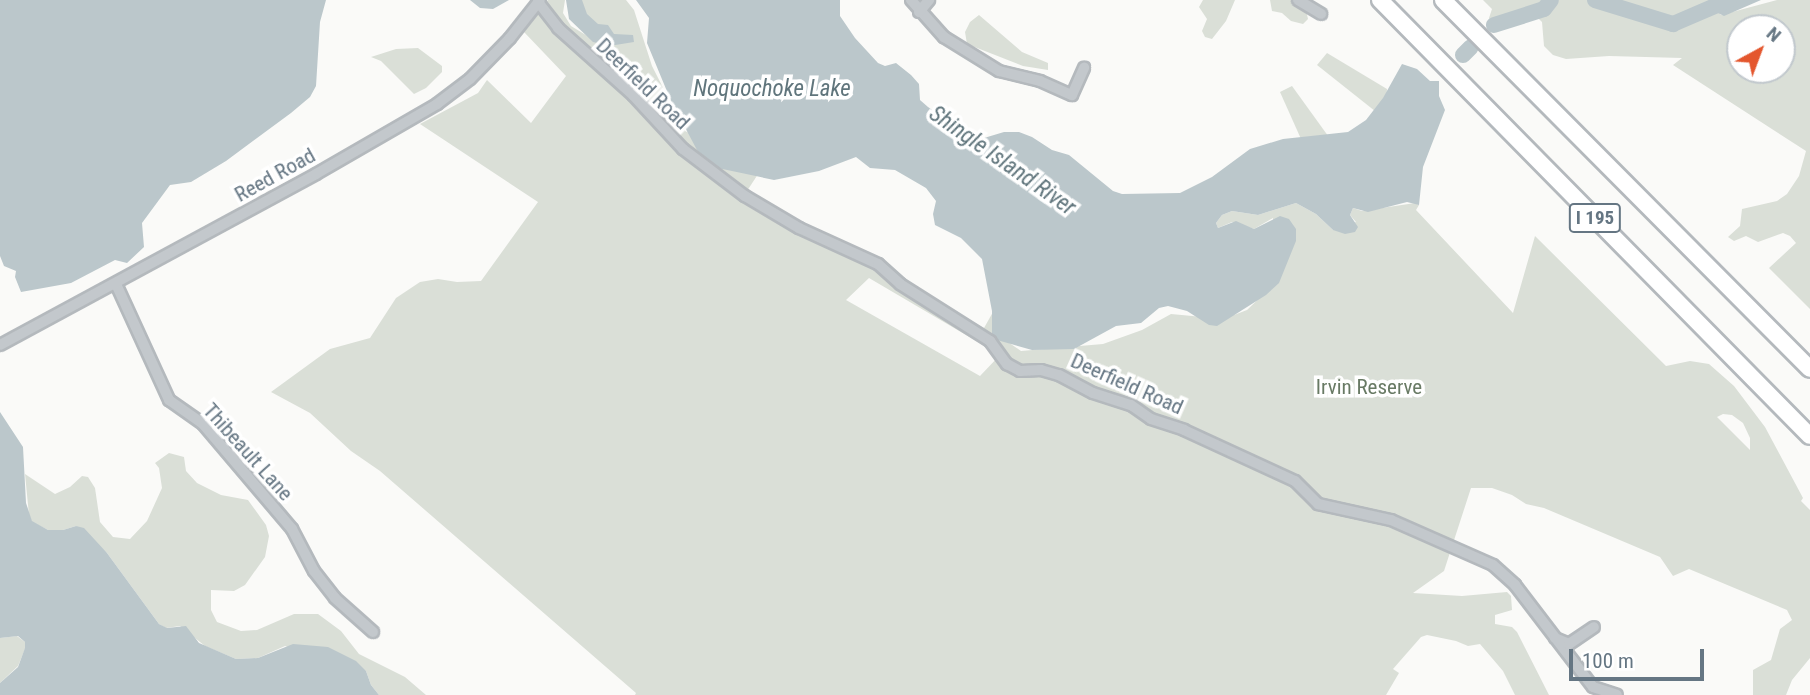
<!DOCTYPE html>
<style>
body{margin:0}
#map{position:relative;width:1810px;height:695px;overflow:hidden;background:#fafaf8;font-family:"Roboto Condensed",sans-serif}
div>[style]{position:absolute}
[style*='--x']{left:calc(var(--x)*1px);top:calc(var(--y)*1px);width:calc(var(--w)*1px);rotate:calc(var(--a)*1deg)}
.green>*{inset:0;background:#dadfd7}
.water>*{inset:0;background:#bbc7cb}
.river>*{height:16px;margin:-8px;padding:0 8px;transform-origin:8px;border-radius:8px;background:#bbc7cb}
.roads{filter:drop-shadow(2px 0 #b4b9bd) drop-shadow(-2px 0 #b4b9bd) drop-shadow(0 2px #b4b9bd) drop-shadow(0 -2px #b4b9bd)}
.minor>*{height:10px;margin:-5px;padding:0 5px;transform-origin:5px;border-radius:5px;background:#c3c8cc}
.highway>*{height:16px;margin:-8px;padding:0 8px;transform-origin:8px;border-radius:8px;background:#fff}
span{translate:-50% -50%;white-space:nowrap;text-align:center;line-height:1.15;-webkit-text-stroke:7px #fff;paint-order:stroke}
.shield-label span{padding:2px 5px;background:#fff;border:2px solid;border-radius:5px;-webkit-text-stroke-width:0}
.shield-label{font-size:19px;color:#657683;font-weight:700}
.street-label{font-size:21px;color:#657683}
.park-label{font-size:21px;color:#687a64}
.water-label{font-size:23px;color:#60757c;font-style:italic}
.north{position:absolute;left:1726px;top:14px;width:70px;height:70px;box-sizing:border-box;background:#fff;border:2px solid #c1c8cd;border-radius:50%;rotate:41deg;font-size:19px;font-weight:700;line-height:28px;text-align:center;color:#657683}
.north::after{content:'';display:block;margin:auto;width:24px;height:32px;background:#e4572e;clip-path:polygon(50% 0,100% 100%,50% 72%,0 100%)}
.scale{position:absolute;left:1569px;top:649px;width:135px;height:32px;box-sizing:border-box;border:4px solid #657683;border-top:0;padding-left:9px;font-size:21px;line-height:24px;white-space:nowrap;color:#657683;-webkit-text-stroke:5px #fff;paint-order:stroke}
</style>
<div id="map">
<div class="green">
<i style="clip-path:polygon(evenodd,548px 0,565px 0,563px 13px,571px 26px,594px 40px,594px 27px,578px 0,626px 0,634px 10px,652px 66px,685px 131px,762px 168px,747px 191px,984px 328px,993px 312px,1008px 342px,1021px 351px,1103px 344px,1142px 330px,1171px 314px,1203px 317px,1234px 315px,1247px 310px,1274px 284px,1273px 218px,1254px 229px,1232px 222px,1218px 228px,1216px 223px,1222px 215px,1232px 211px,1258px 215px,1296px 203px,1316px 214px,1333px 230px,1356px 222px,1350px 215px,1353px 208px,1362px 211px,1415px 203px,1419px 205px,1416px 210px,1513px 313px,1535px 236px,1666px 366px,1690px 361px,1709px 364px,1734px 386px,1765px 427px,1803px 498px,1801px 501px,1810px 510px,1810px 658px,1792px 680px,1786px 695px,1753px 695px,1753px 670px,1771px 660px,1780px 629px,1792px 620px,1787px 610px,1689px 569px,1673px 576px,1660px 557px,1544px 508px,1526px 504px,1512px 495px,1492px 488px,1471px 488px,1444px 571px,1413px 593px,1462px 596px,1507px 592px,1511px 596px,1512px 610px,1495px 615px,1495px 624px,1512px 627px,1517px 632px,1549px 695px,1515px 695px,1503px 671px,1480px 644px,1468px 646px,1456px 641px,1427px 635px,1421px 637px,1393px 669px,1399px 673px,1386px 695px,635px 695px,636px 693px,380px 471px,351px 451px,310px 413px,271px 392px,330px 349px,370px 338px,396px 298px,420px 282px,438px 279px,457px 282px,481px 281px,538px 202px,420px 124px,478px 93px,487px 80px,531px 123px,566px 76px,524px 32px,548px 0,869px 278px,1000px 355px,980px 376px,846px 300px,869px 278px,548px 0,1723px 414px,1732px 415px,1743px 423px,1750px 438px,1750px 450px,1717px 417px,1723px 414px)"></i>
<i style="clip-path:polygon(1203px 0,1235px 0,1226px 21px,1212px 39px,1205px 37px,1202px 31px,1207px 19px,1199px 7px)"></i>
<i style="clip-path:polygon(1270px 0,1293px 0,1306px 10px,1308px 19px,1303px 24px,1291px 21px,1282px 13px,1272px 11px)"></i>
<i style="clip-path:polygon(evenodd,1483px 0,1721px 0,1714px 6px,1721px 15px,1777px 0,1810px 0,1810px 309px,1769px 268px,1796px 243px,1790px 236px,1783px 233px,1758px 242px,1746px 236px,1734px 241px,1728px 237px,1740px 226px,1742px 209px,1777px 201px,1787px 194px,1799px 176px,1806px 151px,1673px 65px,1682px 58px,1609px 56px,1566px 59px,1553px 55px,1544px 46px,1542px 22px,1535px 15px,1499px 25px,1492px 24px,1489px 18px,1492px 9px,1483px 0,1740px 28px,1782px 28px,1782px 70px,1740px 70px,1740px 28px)"></i>
<i style="clip-path:polygon(979px 15px,1022px 52px,1048px 63px,1048px 70px,1023px 66px,967px 44px,965px 32px,970px 22px)"></i>
<i style="clip-path:polygon(418px 48px,442px 66px,442px 72px,426px 88px,414px 94px,381px 61px,371px 57px,396px 49px)"></i>
<i style="clip-path:polygon(1327px 53px,1387px 89px,1385px 119px,1317px 65px)"></i>
<i style="clip-path:polygon(1292px 86px,1331px 140px,1301px 139px,1280px 92px)"></i>
<i style="clip-path:polygon(169px 453px,184px 457px,186px 471px,197px 483px,221px 495px,248px 500px,266px 525px,269px 536px,265px 557px,245px 585px,234px 591px,211px 590px,211px 610px,217px 622px,241px 631px,257px 630px,294px 614px,318px 614px,341px 631px,359px 654px,405px 677px,426px 695px,379px 695px,371px 685px,366px 671px,285px 646px,258px 658px,236px 659px,205px 646px,180px 626px,166px 628px,159px 624px,107px 553px,76px 526px,63px 530px,48px 530px,32px 522px,29px 515px,25px 474px,55px 494px,70px 487px,82px 476px,88px 477px,95px 488px,100px 522px,113px 537px,130px 539px,147px 521px,162px 488px,159px 468px,155px 463px)"></i>
<i style="clip-path:polygon(17px 636px,25px 642px,25px 649px,18px 666px,0 683px,0 638px)"></i>
</div>
<div class="water">
<i style="clip-path:polygon(0 0,326px 0,320px 22px,316px 86px,310px 97px,291px 113px,226px 161px,191px 182px,170px 185px,142px 223px,144px 247px,127px 263px,115px 260px,71px 283px,21px 292px,15px 277px,16px 271px,4px 266px,0 256px)"></i>
<i style="clip-path:polygon(470px 0,509px 0,493px 9px,480px 8px)"></i>
<i style="clip-path:polygon(566px 0,582px 0,587px 14px,598px 24px,608px 25px,614px 34px,633px 35px,634px 42px,609px 46px,593px 42px,569px 19px)"></i>
<i style="clip-path:polygon(636px 0,840px 0,840px 16px,855px 38px,878px 63px,885px 66px,896px 63px,911px 75px,919px 84px,920px 100px,928px 107px,971px 136px,984px 138px,1004px 132px,1019px 132px,1032px 137px,1052px 150px,1069px 155px,1113px 191px,1122px 194px,1180px 193px,1212px 177px,1250px 149px,1283px 139px,1348px 132px,1366px 120px,1383px 98px,1402px 64px,1417px 69px,1430px 81px,1439px 81px,1439px 96px,1445px 110px,1423px 167px,1419px 205px,1407px 202px,1368px 212px,1353px 208px,1350px 215px,1358px 227px,1355px 232px,1345px 234px,1333px 230px,1316px 214px,1296px 203px,1258px 215px,1232px 211px,1222px 215px,1216px 223px,1218px 228px,1236px 221px,1254px 229px,1280px 216px,1289px 219px,1296px 229px,1296px 241px,1279px 283px,1266px 295px,1217px 326px,1209px 325px,1187px 311px,1168px 306px,1159px 308px,1141px 323px,1116px 326px,1074px 349px,1032px 350px,997px 340px,992px 334px,992px 311px,982px 259px,961px 238px,935px 225px,933px 214px,936px 201px,926px 188px,895px 170px,870px 168px,856px 157px,819px 171px,774px 180px,713px 167px,697px 150px,671px 101px,647px 43px,649px 18px)"></i>
<i style="clip-path:polygon(1721px 0,1761px 0,1724px 16px,1714px 11px,1714px 6px)"></i>
<i style="clip-path:polygon(0 412px,23px 447px,26px 503px,32px 521px,48px 530px,63px 530px,76px 526px,84px 528px,107px 553px,159px 624px,167px 628px,186px 626px,199px 643px,236px 659px,258px 658px,293px 644px,328px 647px,356px 661px,366px 671px,371px 685px,379px 695px,0 695px,0 683px,18px 667px,25px 648px,25px 642px,18px 636px,0 638px)"></i>
</div>
<div class="river">
<i style="--x:1595;--y:0;--w:82;--a:17.1"></i>
<i style="--x:1673;--y:24;--w:61;--a:-23.2"></i>
<i style="--x:1494;--y:25;--w:52;--a:-17.7"></i>
<i style="--x:1544;--y:9;--w:11;--a:-52"></i>
<i style="--x:1463;--y:55;--w:11;--a:-45"></i>
</div>
<div class="roads">
<div class="minor">
<i style="--x:911;--y:0;--w:50;--a:48.3"></i>
<i style="--x:944;--y:37;--w:65;--a:31.7"></i>
<i style="--x:999;--y:71;--w:42;--a:13.7"></i>
<i style="--x:1040;--y:81;--w:35;--a:24"></i>
<i style="--x:1072;--y:95;--w:30;--a:-66"></i>
<i style="--x:1298;--y:0;--w:27;--a:31"></i>
<i style="--x:538;--y:2;--w:33;--a:52"></i>
<i style="--x:558;--y:28;--w:101;--a:41.8"></i>
<i style="--x:633;--y:95;--w:74;--a:47.2"></i>
<i style="--x:683;--y:149;--w:78;--a:37.2"></i>
<i style="--x:745;--y:196;--w:63;--a:30.7"></i>
<i style="--x:799;--y:228;--w:87;--a:24.5"></i>
<i style="--x:878;--y:264;--w:30;--a:42"></i>
<i style="--x:900;--y:284;--w:107;--a:32.3"></i>
<i style="--x:990;--y:341;--w:29;--a:54"></i>
<i style="--x:1007;--y:364;--w:15;--a:28"></i>
<i style="--x:1020;--y:371;--w:21;--a:-3"></i>
<i style="--x:1041;--y:370;--w:19;--a:16"></i>
<i style="--x:1059;--y:375;--w:38;--a:28"></i>
<i style="--x:1093;--y:393;--w:40;--a:18"></i>
<i style="--x:1131;--y:405;--w:24;--a:35"></i>
<i style="--x:1151;--y:419;--w:35;--a:18"></i>
<i style="--x:1184;--y:430;--w:122;--a:24.7"></i>
<i style="--x:1295;--y:481;--w:33;--a:45"></i>
<i style="--x:1318;--y:504;--w:75;--a:12.4"></i>
<i style="--x:1391;--y:520;--w:111;--a:23.8"></i>
<i style="--x:1493;--y:565;--w:30;--a:42"></i>
<i style="--x:1515;--y:585;--w:128;--a:52.6"></i>
<i style="--x:1593;--y:687;--w:25;--a:18"></i>
<i style="--x:919;--y:12;--w:16;--a:-50"></i>
<i style="--x:116;--y:284;--w:128;--a:65.4"></i>
<i style="--x:169;--y:400;--w:42;--a:35.2"></i>
<i style="--x:203;--y:424;--w:138;--a:49.7"></i>
<i style="--x:292;--y:529;--w:47;--a:62.4"></i>
<i style="--x:314;--y:571;--w:34;--a:52"></i>
<i style="--x:335;--y:598;--w:51;--a:41.8"></i>
<i style="--x:0;--y:345;--w:359;--a:-28.4"></i>
<i style="--x:316;--y:174;--w:140;--a:-30"></i>
<i style="--x:437;--y:104;--w:41;--a:-37.1"></i>
<i style="--x:470;--y:79;--w:57;--a:-45.7"></i>
<i style="--x:510;--y:38;--w:48;--a:-51.7"></i>
<i style="--x:1555;--y:638;--w:15;--a:23"></i>
<i style="--x:1569;--y:644;--w:30;--a:-34"></i>
</div>
<div class="highway">
<i style="--x:1380;--y:0;--w:612;--a:45.4"></i>
<i style="--x:1443;--y:0;--w:520;--a:45.16"></i>
</div>
</div>
<div class="shield-label">
<span style="left:1595px;top:218px">I 195</span>
</div>
<div class="street-label">
<span style="left:643px;top:84px;rotate:44deg">Deerfield Road</span>
<span style="left:275px;top:175px;rotate:-29deg">Reed Road</span>
<span style="left:1127px;top:384px;rotate:24deg">Deerfield Road</span>
<span style="left:248px;top:452px;rotate:48deg">Thibeault Lane</span>
</div>
<div class="park-label">
<span style="left:1369px;top:387px">Irvin Reserve</span>
</div>
<div class="water-label">
<span style="left:772px;top:89px">Noquochoke Lake</span>
<span style="left:1002px;top:161px;rotate:35deg">Shingle Island River</span>
</div>
<div class="north">N</div>
<div class="scale">100 m</div>
</div>
